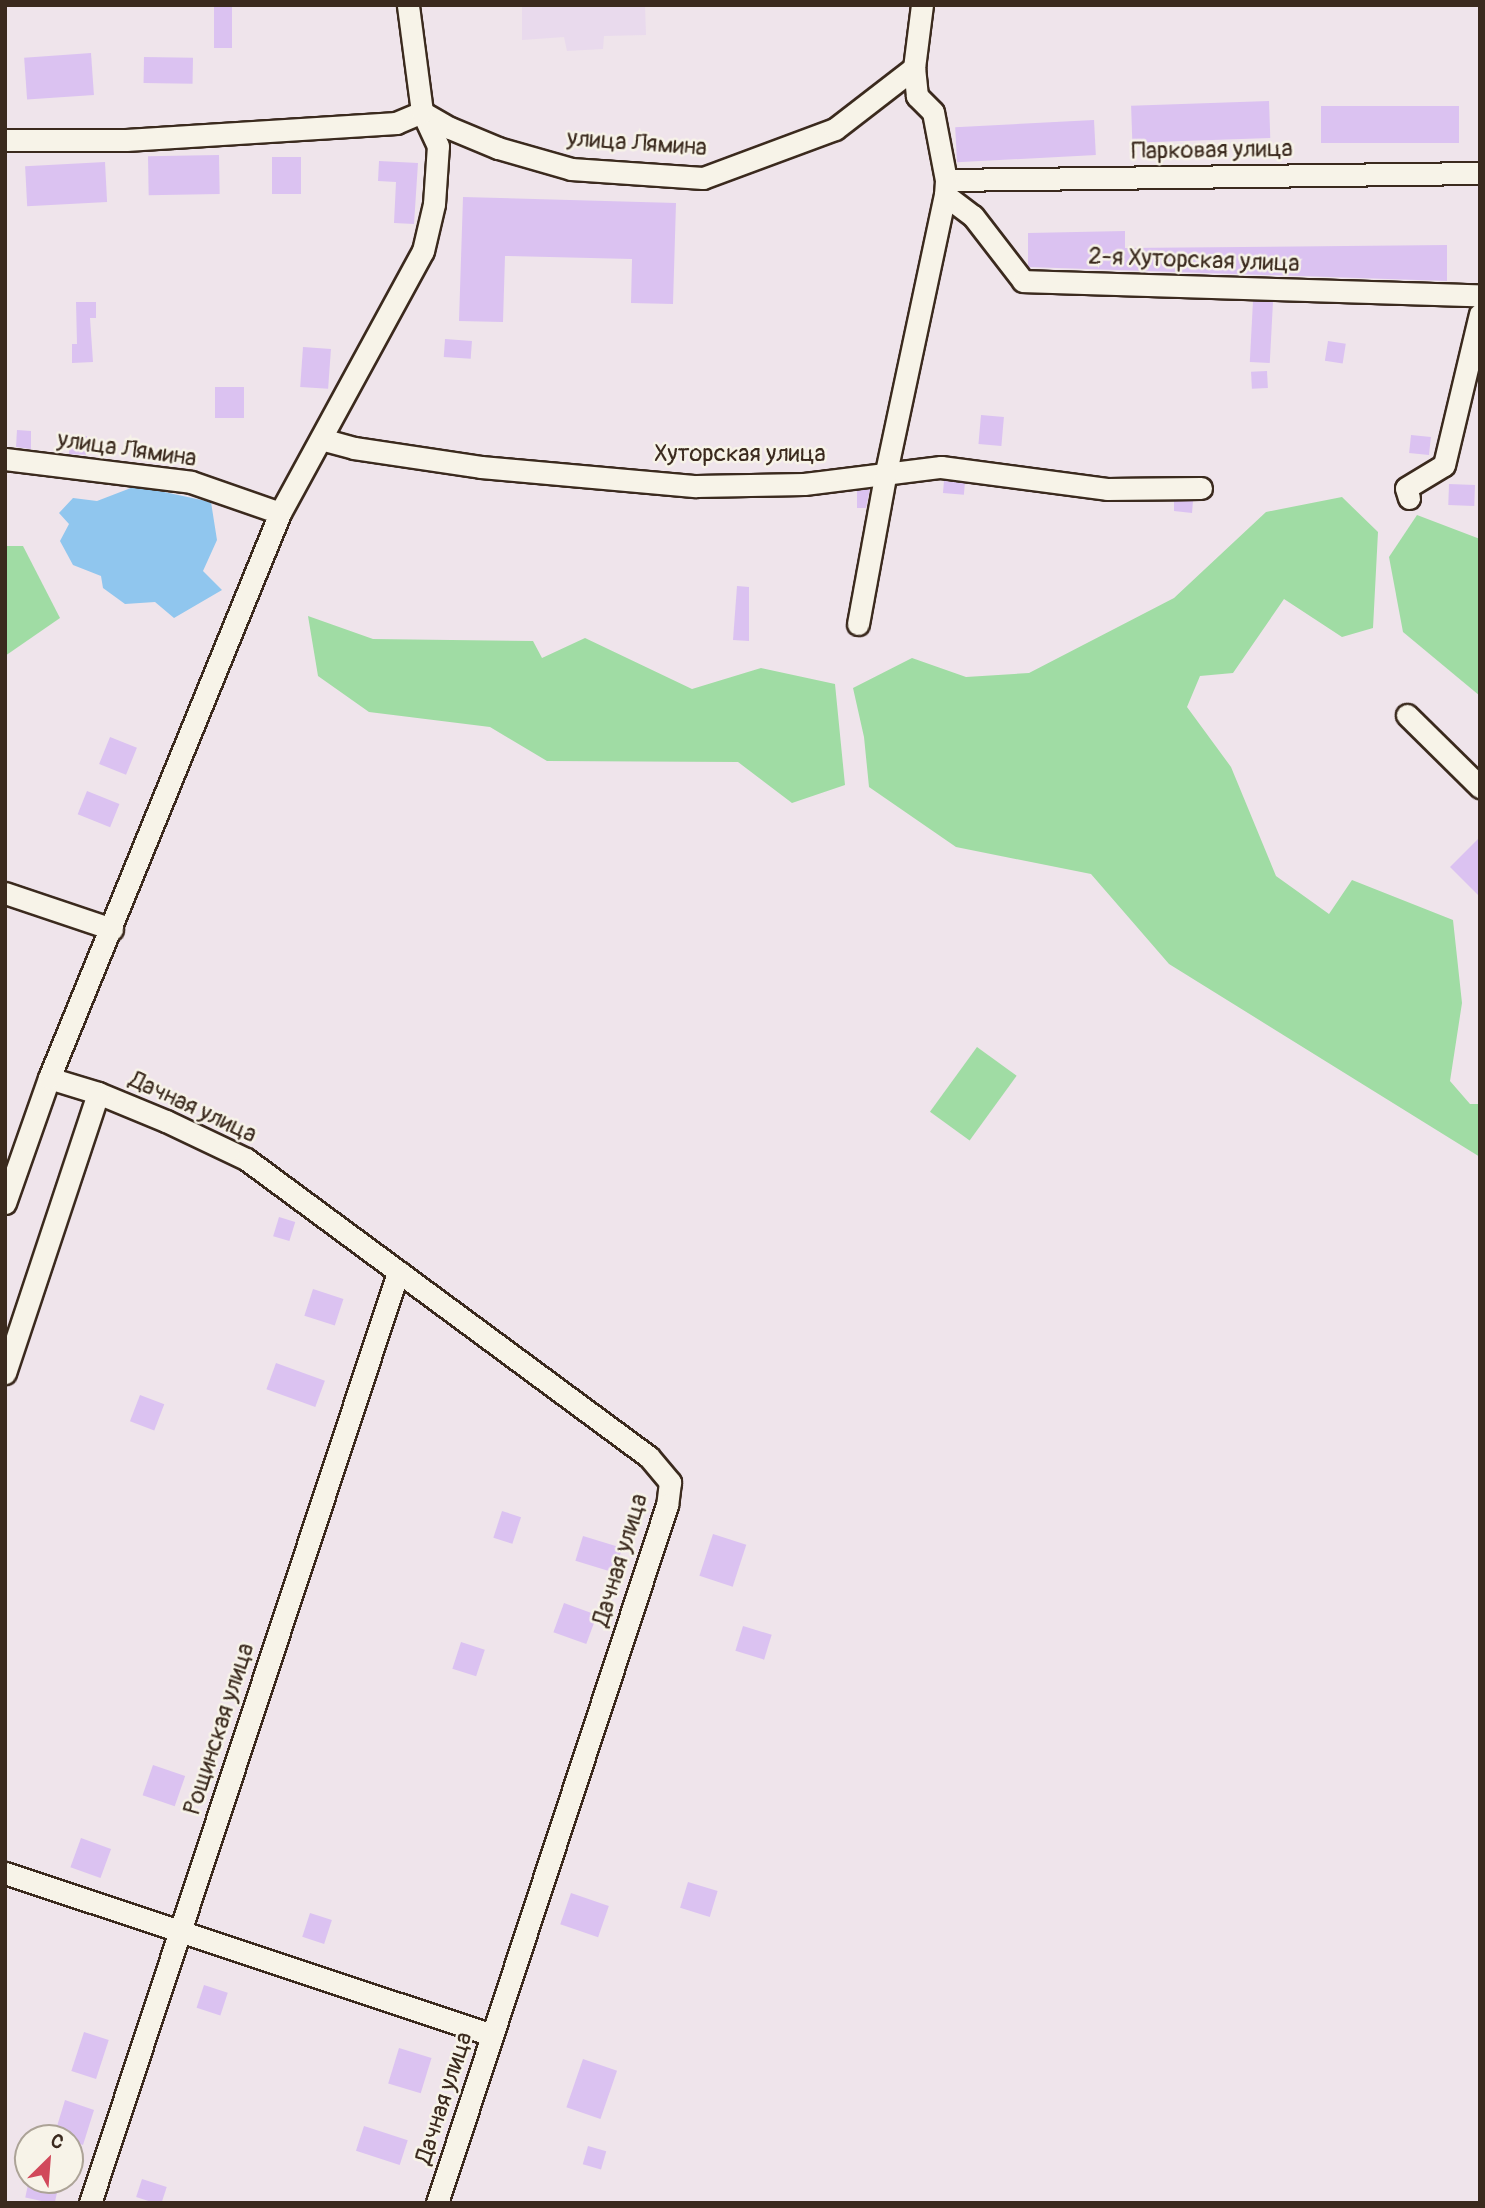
<!DOCTYPE html>
<meta charset="utf-8">
<style>
body{margin:0}
#map{position:relative;width:1485px;height:2208px;overflow:hidden;background:#efe4eb;font-family:Pangolin,sans-serif}
div>[style]{position:absolute}
[style*='--x']{left:calc(var(--x)*1px);top:calc(var(--y)*1px);width:calc(var(--w)*1px);rotate:calc(var(--a)*1deg)}
.built>*{inset:0;background:#e9daed}
.green>*{inset:0;background:#a0dca4;transform-origin:0 0}
.water>*{inset:0;background:#90c6ee}
.building>*{inset:0;background:#dbc2f1;transform-origin:0 0}
.roads{filter:drop-shadow(2px 0 #3b2a1e) drop-shadow(-2px 0 #3b2a1e) drop-shadow(0 2px #3b2a1e) drop-shadow(0 -2px #3b2a1e)}
.minor>*{height:21px;margin:-10.5px;padding:0 10.5px;transform-origin:10.5px;border-radius:10.5px;background:#f7f3e8}
span{translate:-50% -50%;white-space:nowrap;text-align:center;line-height:1.15;-webkit-text-stroke:5px #f7f3e8;paint-order:stroke}
.street-label{font-size:24px;color:#3b2a1e}
.frame{position:absolute;inset:0;border:7px solid #3b2a1e;pointer-events:none}
.north{position:absolute;left:14px;top:2124px;width:70px;height:70px;box-sizing:border-box;background:#f7f3e8;border:2px solid #aca397;border-radius:50%;rotate:25deg;font-size:19px;font-weight:700;line-height:28px;text-align:center;color:#3b2a1e}
.north::after{content:'';display:block;margin:auto;width:24px;height:32px;background:#d1495b;clip-path:polygon(50% 0,100% 100%,50% 72%,0 100%)}
</style>
<div id="map">
<div class="built">
<i style="clip-path:polygon(522px 5px,645px 5px,646px 35px,604px 36px,603px 49px,567px 51px,564px 37px,522px 40px)"></i>
</div>
<div class="green">
<i style="clip-path:polygon(1342px 497px,1378px 532px,1373px 628px,1342px 637px,1284px 599px,1233px 673px,1200px 676px,1187px 707px,1231px 767px,1276px 876px,1329px 914px,1352px 880px,1453px 920px,1462px 1003px,1450px 1081px,1470px 1104px,1480px 1104px,1480px 1157px,1169px 964px,1091px 874px,956px 847px,869px 787px,864px 737px,853px 688px,912px 658px,966px 677px,1029px 673px,1174px 598px,1266px 512px)"></i>
<i style="clip-path:polygon(1417px 515px,1480px 539px,1480px 696px,1403px 632px,1389px 557px)"></i>
<i style="clip-path:polygon(5px 546px,23px 546px,60px 618px,5px 656px)"></i>
<i style="clip-path:polygon(308px 616px,373px 639px,533px 641px,542px 658px,585px 638px,692px 689px,761px 668px,835px 684px,845px 785px,792px 803px,738px 762px,547px 761px,490px 727px,369px 712px,318px 676px)"></i>
<i style="left:977px;top:1047px;width:49px;height:80px;rotate:36deg"></i>
</div>
<div class="water">
<i style="clip-path:polygon(136px 486px,211px 502px,217px 540px,203px 571px,222px 590px,174px 618px,155px 602px,125px 604px,103px 588px,101px 576px,73px 565px,60px 541px,69px 524px,59px 513px,73px 498px,97px 501px)"></i>
</div>
<div class="building">
<i style="left:214px;top:5px;width:18px;height:43px"></i>
<i style="left:91px;top:53px;width:42px;height:67px;rotate:86deg"></i>
<i style="left:144px;top:57px;width:49px;height:26px;rotate:1deg"></i>
<i style="left:1269px;top:101px;width:37px;height:138px;rotate:88deg"></i>
<i style="left:1459px;top:106px;width:37px;height:138px;rotate:90deg"></i>
<i style="left:1094px;top:120px;width:35px;height:139px;rotate:87deg"></i>
<i style="left:219px;top:155px;width:39px;height:71px;rotate:89deg"></i>
<i style="left:272px;top:157px;width:29px;height:37px"></i>
<i style="clip-path:polygon(379px 161px,418px 163px,414px 224px,394px 223px,396px 182px,378px 181px)"></i>
<i style="left:105px;top:162px;width:40px;height:80px;rotate:87deg"></i>
<i style="clip-path:polygon(463px 197px,676px 203px,673px 304px,631px 303px,632px 259px,505px 256px,503px 322px,459px 321px)"></i>
<i style="clip-path:polygon(1125px 231px,1125px 248px,1447px 245px,1447px 281px,1028px 267px,1028px 233px)"></i>
<i style="left:1253px;top:301px;width:20px;height:61px;rotate:3deg"></i>
<i style="clip-path:polygon(76px 302px,96px 302px,96px 318px,90px 318px,93px 362px,72px 363px,72px 344px,77px 344px)"></i>
<i style="left:445px;top:339px;width:27px;height:18px;rotate:4deg"></i>
<i style="left:1328px;top:341px;width:18px;height:20px;rotate:9deg"></i>
<i style="left:303px;top:347px;width:28px;height:40px;rotate:4deg"></i>
<i style="left:1267px;top:371px;width:17px;height:16px;rotate:87deg"></i>
<i style="left:215px;top:387px;width:29px;height:31px"></i>
<i style="left:981px;top:415px;width:23px;height:29px;rotate:5deg"></i>
<i style="clip-path:polygon(17px 430px,31px 431px,31px 449px,16px 447px)"></i>
<i style="left:70px;top:435px;width:17px;height:19px;rotate:3deg"></i>
<i style="left:1411px;top:435px;width:20px;height:18px;rotate:6deg"></i>
<i style="left:944px;top:481px;width:21px;height:12px;rotate:5deg"></i>
<i style="left:1449px;top:484px;width:26px;height:21px;rotate:2deg"></i>
<i style="clip-path:polygon(870px 489px,866px 508px,857px 508px,857px 491px)"></i>
<i style="clip-path:polygon(1174px 501px,1193px 501px,1192px 513px,1174px 511px)"></i>
<i style="clip-path:polygon(737px 586px,749px 587px,749px 641px,733px 640px)"></i>
<i style="left:110px;top:737px;width:29px;height:29px;rotate:22deg"></i>
<i style="left:87px;top:791px;width:35px;height:25px;rotate:22deg"></i>
<i style="clip-path:polygon(1480px 837px,1480px 897px,1450px 867px)"></i>
<i style="left:279px;top:1217px;width:17px;height:20px;rotate:17deg"></i>
<i style="left:313px;top:1289px;width:32px;height:28px;rotate:18deg"></i>
<i style="left:276px;top:1363px;width:52px;height:28px;rotate:20deg"></i>
<i style="left:140px;top:1395px;width:26px;height:28px;rotate:21deg"></i>
<i style="left:502px;top:1511px;width:20px;height:28px;rotate:18deg"></i>
<i style="left:713px;top:1534px;width:35px;height:44px;rotate:18deg"></i>
<i style="left:583px;top:1536px;width:41px;height:26px;rotate:17deg"></i>
<i style="left:564px;top:1603px;width:35px;height:31px;rotate:20deg"></i>
<i style="left:743px;top:1626px;width:30px;height:26px;rotate:17deg"></i>
<i style="left:461px;top:1642px;width:25px;height:28px;rotate:18deg"></i>
<i style="left:153px;top:1765px;width:34px;height:32px;rotate:19deg"></i>
<i style="left:81px;top:1838px;width:32px;height:31px;rotate:20deg"></i>
<i style="left:688px;top:1882px;width:31px;height:27px;rotate:17deg"></i>
<i style="left:571px;top:1893px;width:40px;height:33px;rotate:19deg"></i>
<i style="left:310px;top:1913px;width:23px;height:25px;rotate:18deg"></i>
<i style="left:204px;top:1985px;width:25px;height:24px;rotate:18deg"></i>
<i style="left:84px;top:2032px;width:26px;height:41px;rotate:18deg"></i>
<i style="left:399px;top:2048px;width:34px;height:37px;rotate:17deg"></i>
<i style="left:583px;top:2059px;width:36px;height:51px;rotate:19deg"></i>
<i style="clip-path:polygon(65px 2100px,94px 2110px,83px 2145px,70px 2141px,70px 2138px,54px 2136px)"></i>
<i style="left:364px;top:2126px;width:46px;height:26px;rotate:18deg"></i>
<i style="left:588px;top:2146px;width:19px;height:19px;rotate:16deg"></i>
<i style="left:142px;top:2179px;width:26px;height:19px;rotate:18deg"></i>
<i style="left:29px;top:2180px;width:30px;height:18px;rotate:12deg"></i>
</div>
<div class="roads">
<div class="minor">
<i style="--x:5;--y:140;--w:121;--a:0"></i>
<i style="--x:126;--y:140;--w:271;--a:-3.6"></i>
<i style="--x:396;--y:123;--w:28;--a:-23"></i>
<i style="--x:422;--y:112;--w:32;--a:30"></i>
<i style="--x:450;--y:128;--w:52;--a:22.6"></i>
<i style="--x:498;--y:148;--w:76;--a:16"></i>
<i style="--x:571;--y:169;--w:132;--a:3.9"></i>
<i style="--x:703;--y:178;--w:141;--a:-20.4"></i>
<i style="--x:835;--y:129;--w:100;--a:-37.7"></i>
<i style="--x:946;--y:180;--w:534;--a:-0.75"></i>
<i style="--x:945;--y:195;--w:35;--a:37"></i>
<i style="--x:973;--y:216;--w:82;--a:52.4"></i>
<i style="--x:1023;--y:281;--w:457;--a:1.8"></i>
<i style="--x:321;--y:439;--w:34;--a:15"></i>
<i style="--x:354;--y:448;--w:128;--a:8.5"></i>
<i style="--x:481;--y:467;--w:216;--a:5.1"></i>
<i style="--x:696;--y:486;--w:108;--a:-1.1"></i>
<i style="--x:804;--y:484;--w:138;--a:-7.1"></i>
<i style="--x:941;--y:467;--w:167;--a:7.5"></i>
<i style="--x:1107;--y:489;--w:94;--a:-0.6"></i>
<i style="--x:5;--y:459;--w:187;--a:7"></i>
<i style="--x:191;--y:482;--w:94;--a:19.2"></i>
<i style="--x:1409;--y:498;--w:10;--a:-107"></i>
<i style="--x:1406;--y:488;--w:44;--a:-31.2"></i>
<i style="--x:1444;--y:465;--w:155;--a:-76.6"></i>
<i style="--x:858;--y:624;--w:155;--a:-79.6"></i>
<i style="--x:886;--y:472;--w:283;--a:-78"></i>
<i style="--x:945;--y:195;--w:15;--a:-86"></i>
<i style="--x:946;--y:180;--w:69;--a:-100.8"></i>
<i style="--x:933;--y:112;--w:23;--a:-135"></i>
<i style="--x:917;--y:96;--w:28;--a:-96"></i>
<i style="--x:914;--y:68;--w:64;--a:-82.8"></i>
<i style="--x:1407;--y:715;--w:103;--a:44.6"></i>
<i style="--x:5;--y:893;--w:113;--a:18.6"></i>
<i style="--x:49;--y:1078;--w:51;--a:17"></i>
<i style="--x:98;--y:1093;--w:74;--a:22.4"></i>
<i style="--x:166;--y:1121;--w:89;--a:25.4"></i>
<i style="--x:246;--y:1159;--w:501;--a:36.48"></i>
<i style="--x:649;--y:1457;--w:33;--a:50"></i>
<i style="--x:670;--y:1482;--w:23;--a:97"></i>
<i style="--x:667;--y:1505;--w:735;--a:108.24"></i>
<i style="--x:5;--y:1203;--w:133;--a:-70.6"></i>
<i style="--x:49;--y:1078;--w:610;--a:-67.76"></i>
<i style="--x:280;--y:513;--w:298;--a:-61.4"></i>
<i style="--x:423;--y:251;--w:48;--a:-76.8"></i>
<i style="--x:434;--y:204;--w:58;--a:-86.1"></i>
<i style="--x:438;--y:146;--w:38;--a:-115"></i>
<i style="--x:422;--y:112;--w:108;--a:-97.5"></i>
<i style="--x:5;--y:1373;--w:295;--a:-71.6"></i>
<i style="--x:5;--y:1873;--w:513;--a:18.4"></i>
<i style="--x:90;--y:2203;--w:981;--a:-71.69"></i>
</div>
</div>
<div class="street-label">
<span style="left:637px;top:143px;rotate:4deg">улица Лямина</span>
<span style="left:1212px;top:150px;rotate:-1deg">Парковая улица</span>
<span style="left:1194px;top:260px;rotate:2deg">2-я Хуторская улица</span>
<span style="left:127px;top:449px;rotate:8deg">улица Лямина</span>
<span style="left:740px;top:454px">Хуторская улица</span>
<span style="left:193px;top:1107px;rotate:25deg">Дачная улица</span>
<span style="left:620px;top:1560px;rotate:-73deg">Дачная улица</span>
<span style="left:219px;top:1729px;rotate:-72deg">Рощинская улица</span>
<span style="left:444px;top:2098px;rotate:-72deg">Дачная улица</span>
</div>
<div class="frame"></div>
<div class="north">С</div>
</div>
